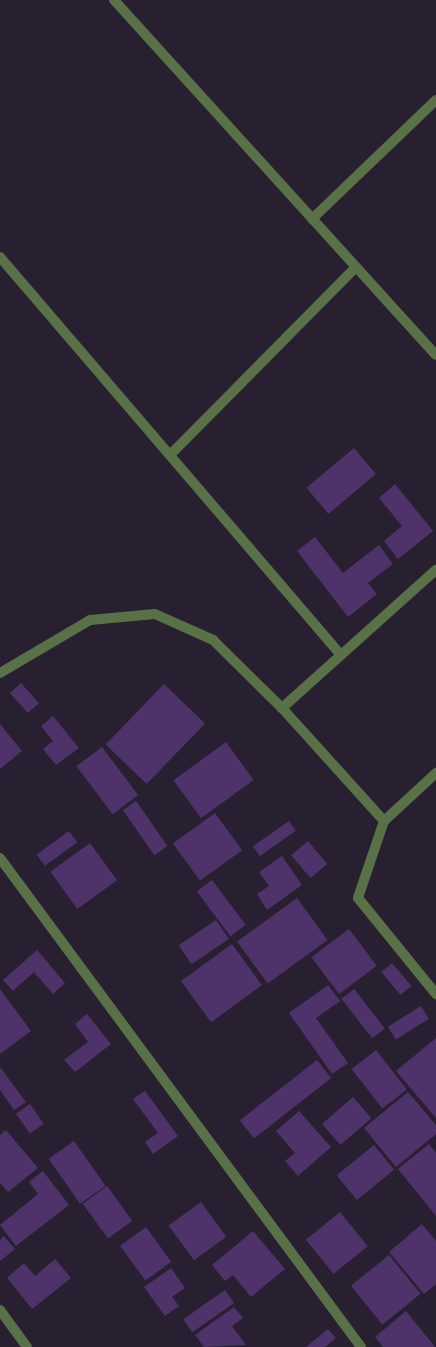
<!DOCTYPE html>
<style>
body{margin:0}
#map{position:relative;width:436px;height:1347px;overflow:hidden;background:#282031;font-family:Helvetica,sans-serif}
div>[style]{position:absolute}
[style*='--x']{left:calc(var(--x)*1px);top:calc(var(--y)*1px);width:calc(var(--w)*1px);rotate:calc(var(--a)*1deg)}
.building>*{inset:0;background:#4e326a;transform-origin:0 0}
.minor>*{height:10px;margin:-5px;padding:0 5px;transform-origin:5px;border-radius:5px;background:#587147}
span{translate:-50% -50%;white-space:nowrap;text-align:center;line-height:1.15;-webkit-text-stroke:4px #282031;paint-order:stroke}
</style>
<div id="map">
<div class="building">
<i style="left:354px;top:448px;width:34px;height:62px;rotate:50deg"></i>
<i style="clip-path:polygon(395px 484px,433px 531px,398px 559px,384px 541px,402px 526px,379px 498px)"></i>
<i style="clip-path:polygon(315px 537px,343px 573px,379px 545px,393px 564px,368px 583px,377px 594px,348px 617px,297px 551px)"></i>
<i style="left:21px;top:683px;width:27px;height:15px;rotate:48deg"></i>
<i style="left:164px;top:684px;width:57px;height:84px;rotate:44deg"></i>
<i style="clip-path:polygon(53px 716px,79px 748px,56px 765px,43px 749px,53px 741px,41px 726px)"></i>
<i style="clip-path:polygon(0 724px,22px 751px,0 769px)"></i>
<i style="left:226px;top:742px;width:47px;height:65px;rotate:54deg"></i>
<i style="left:102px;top:747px;width:60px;height:32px;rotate:53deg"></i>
<i style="left:136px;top:801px;width:55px;height:16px;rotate:55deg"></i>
<i style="left:215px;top:813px;width:46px;height:52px;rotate:54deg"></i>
<i style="left:289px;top:821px;width:12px;height:44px;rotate:55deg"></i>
<i style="left:69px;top:831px;width:14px;height:40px;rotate:54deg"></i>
<i style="left:308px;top:841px;width:30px;height:22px;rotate:50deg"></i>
<i style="left:90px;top:843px;width:46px;height:49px;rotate:54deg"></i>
<i style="clip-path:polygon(282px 856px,302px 885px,267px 910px,257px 894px,269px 886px,259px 872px)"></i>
<i style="left:212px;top:880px;width:56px;height:19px;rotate:53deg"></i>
<i style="left:297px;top:898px;width:52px;height:74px;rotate:54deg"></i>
<i style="left:216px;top:920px;width:23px;height:45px;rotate:56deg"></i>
<i style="left:349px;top:929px;width:46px;height:47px;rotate:53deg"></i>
<i style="left:232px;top:944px;width:51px;height:63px;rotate:54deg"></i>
<i style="clip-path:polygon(37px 950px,65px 983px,53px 994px,34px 972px,13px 991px,3px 980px)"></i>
<i style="left:392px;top:963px;width:30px;height:14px;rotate:50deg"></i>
<i style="clip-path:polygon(328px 985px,340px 1001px,316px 1018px,348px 1063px,332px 1074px,289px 1013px)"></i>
<i style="clip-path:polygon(0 989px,31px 1031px,0 1054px)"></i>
<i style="left:354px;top:989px;width:50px;height:16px;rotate:52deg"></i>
<i style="left:421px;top:1006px;width:15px;height:39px;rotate:58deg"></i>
<i style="clip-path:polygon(87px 1014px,111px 1044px,75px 1072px,64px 1060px,88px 1042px,75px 1024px)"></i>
<i style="clip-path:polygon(436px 1038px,436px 1118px,396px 1071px)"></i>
<i style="left:376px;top:1050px;width:50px;height:31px;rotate:52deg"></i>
<i style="left:317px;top:1060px;width:23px;height:98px;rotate:52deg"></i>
<i style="clip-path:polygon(0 1067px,26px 1102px,14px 1110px,0 1090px)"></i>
<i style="clip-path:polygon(145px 1091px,178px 1136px,153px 1154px,145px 1142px,158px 1133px,133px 1099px)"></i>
<i style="clip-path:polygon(408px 1092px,436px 1125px,436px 1134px,396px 1167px,364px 1128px)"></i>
<i style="left:353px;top:1097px;width:28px;height:41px;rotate:49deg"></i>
<i style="left:30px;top:1104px;width:24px;height:17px;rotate:55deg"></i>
<i style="clip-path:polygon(299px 1111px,331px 1147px,298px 1176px,285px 1161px,295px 1153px,276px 1131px)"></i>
<i style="clip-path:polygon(6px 1130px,38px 1168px,8px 1192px,0 1183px,0 1135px)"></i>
<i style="left:74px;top:1141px;width:55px;height:31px;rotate:55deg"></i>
<i style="clip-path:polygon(429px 1144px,436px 1153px,436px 1216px,398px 1169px)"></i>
<i style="left:374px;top:1145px;width:32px;height:48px;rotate:51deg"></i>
<i style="clip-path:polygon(43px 1171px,69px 1205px,16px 1246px,0 1225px,38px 1194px,29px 1182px)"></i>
<i style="left:107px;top:1186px;width:43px;height:30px;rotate:54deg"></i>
<i style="left:201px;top:1202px;width:43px;height:40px;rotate:54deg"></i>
<i style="left:340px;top:1212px;width:44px;height:44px;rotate:51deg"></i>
<i style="clip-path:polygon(422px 1224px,436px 1241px,436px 1284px,424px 1294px,389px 1252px)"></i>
<i style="left:146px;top:1227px;width:43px;height:32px;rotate:54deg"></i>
<i style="clip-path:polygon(253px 1231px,285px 1269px,251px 1297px,233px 1275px,225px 1281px,212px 1265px)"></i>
<i style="clip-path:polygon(4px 1236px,15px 1249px,0 1261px,0 1240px)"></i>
<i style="left:389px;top:1255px;width:50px;height:49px;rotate:51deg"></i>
<i style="clip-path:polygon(55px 1259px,71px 1278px,32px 1309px,7px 1278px,24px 1263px,35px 1276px)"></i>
<i style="clip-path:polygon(171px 1268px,185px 1288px,172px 1297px,179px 1306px,165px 1316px,144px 1287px)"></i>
<i style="left:225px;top:1290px;width:16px;height:51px;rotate:55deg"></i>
<i style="clip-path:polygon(234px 1307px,243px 1318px,232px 1326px,246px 1345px,204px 1347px,195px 1335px)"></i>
<i style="clip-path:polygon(406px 1311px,435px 1347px,383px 1347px,375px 1337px)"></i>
<i style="clip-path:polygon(328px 1329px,336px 1338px,325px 1347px,306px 1347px)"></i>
</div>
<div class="minor">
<i style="--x:114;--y:0;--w:479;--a:47.8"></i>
<i style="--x:312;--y:219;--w:172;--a:-43.8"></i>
<i style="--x:0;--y:257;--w:524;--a:49.41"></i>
<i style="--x:170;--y:455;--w:264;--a:-45.3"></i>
<i style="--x:0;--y:673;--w:104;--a:-30.5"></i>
<i style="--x:90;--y:620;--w:65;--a:-5.3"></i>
<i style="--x:155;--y:614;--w:64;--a:24.1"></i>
<i style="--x:213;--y:640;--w:97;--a:44.6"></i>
<i style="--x:282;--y:708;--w:152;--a:47.9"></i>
<i style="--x:384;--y:821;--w:81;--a:108.7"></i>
<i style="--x:358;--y:898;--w:124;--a:50.9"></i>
<i style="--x:282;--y:708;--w:207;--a:-41.9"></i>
<i style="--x:384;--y:821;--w:71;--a:-42.7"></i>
<i style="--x:0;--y:858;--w:608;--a:53.56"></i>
<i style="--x:0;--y:1310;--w:46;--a:53.9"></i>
</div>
</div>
